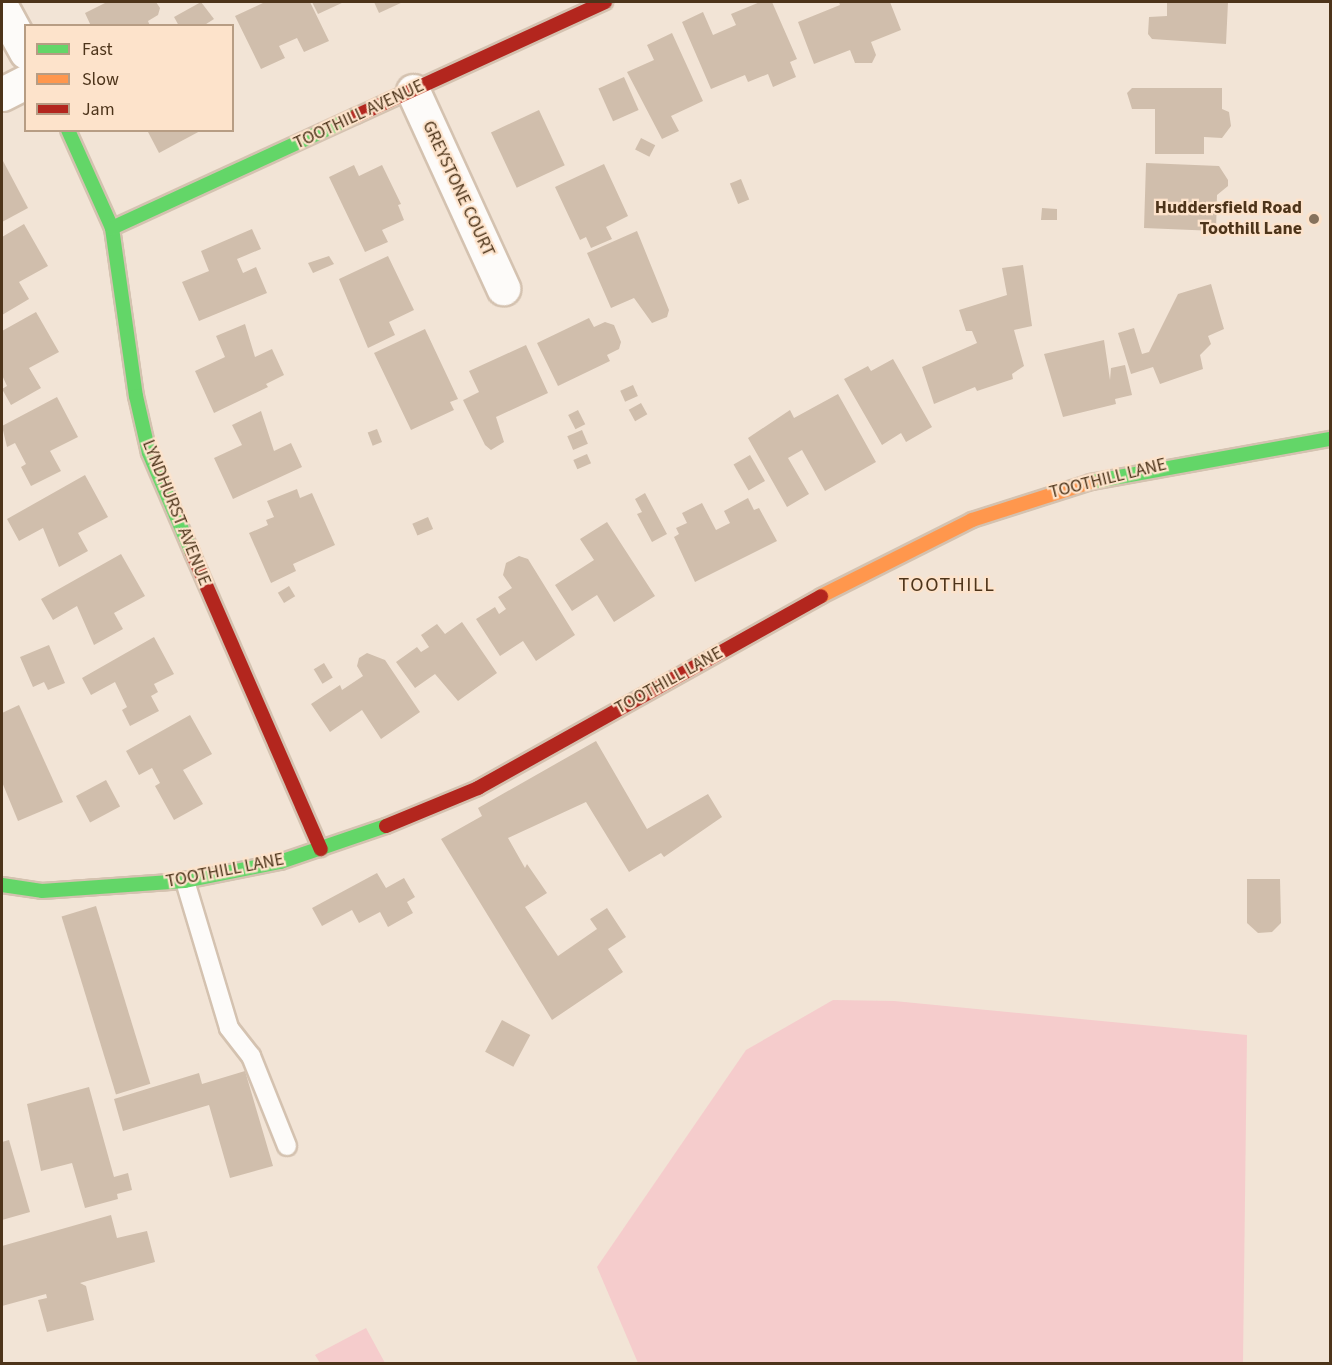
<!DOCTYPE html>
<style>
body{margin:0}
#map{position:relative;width:1332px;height:1365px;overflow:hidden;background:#f2e4d6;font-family:"Source Sans 3",sans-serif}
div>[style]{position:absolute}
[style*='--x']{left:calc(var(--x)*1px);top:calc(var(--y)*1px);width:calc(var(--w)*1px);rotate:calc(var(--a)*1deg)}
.green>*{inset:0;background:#f5cccc}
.building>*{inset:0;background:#d0beac;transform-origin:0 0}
.roads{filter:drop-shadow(2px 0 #d4c2b0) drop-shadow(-2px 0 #d4c2b0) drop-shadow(0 2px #d4c2b0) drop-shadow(0 -2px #d4c2b0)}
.lane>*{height:18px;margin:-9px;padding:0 9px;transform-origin:9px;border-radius:9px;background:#fdfbf9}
.street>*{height:33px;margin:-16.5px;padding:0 16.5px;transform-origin:16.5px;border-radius:16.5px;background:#fdfbf9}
.fast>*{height:14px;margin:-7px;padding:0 7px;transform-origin:7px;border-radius:7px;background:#63d668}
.slow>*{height:14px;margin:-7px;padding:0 7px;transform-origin:7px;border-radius:7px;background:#ff974d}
.jam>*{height:14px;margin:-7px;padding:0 7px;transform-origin:7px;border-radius:7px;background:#b3261e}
.dots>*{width:16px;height:16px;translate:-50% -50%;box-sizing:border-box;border:3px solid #fde3cb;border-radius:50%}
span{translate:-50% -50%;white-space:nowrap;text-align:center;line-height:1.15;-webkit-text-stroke:4.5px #fde3cb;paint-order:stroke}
.street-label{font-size:18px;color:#4d341a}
.poi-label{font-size:18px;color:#4d341a;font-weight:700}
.right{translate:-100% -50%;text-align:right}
.neighbourhood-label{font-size:20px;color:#4d341a;letter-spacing:1.5px}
.frame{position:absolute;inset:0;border:3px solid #4d341a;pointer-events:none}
.legend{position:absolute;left:24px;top:24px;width:210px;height:108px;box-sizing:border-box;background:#fde3cb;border:2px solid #b79d84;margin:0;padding:8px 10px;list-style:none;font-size:18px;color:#4d341a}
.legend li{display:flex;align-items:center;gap:12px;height:30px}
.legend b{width:30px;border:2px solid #b79d84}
</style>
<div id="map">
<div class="green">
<i style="clip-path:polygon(833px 1000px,894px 1001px,1247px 1035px,1243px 1363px,638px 1363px,597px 1267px,746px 1050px)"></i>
<i style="clip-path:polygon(366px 1328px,385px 1363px,320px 1363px,315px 1355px)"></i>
</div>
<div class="building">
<i style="clip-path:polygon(107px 2px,156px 2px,160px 8px,158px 15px,148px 21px,150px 26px,91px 26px,85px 13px)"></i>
<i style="clip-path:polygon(201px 2px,214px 19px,203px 26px,179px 26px,174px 17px)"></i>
<i style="clip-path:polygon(265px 2px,310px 2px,329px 41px,304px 52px,297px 38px,279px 46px,285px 58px,261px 69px,235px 16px)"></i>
<i style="clip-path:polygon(312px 2px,344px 2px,318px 14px)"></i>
<i style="clip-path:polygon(374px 2px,403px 2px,379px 13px)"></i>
<i style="clip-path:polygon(760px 2px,772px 2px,797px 59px,790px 62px,796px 77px,773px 87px,768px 74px,748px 82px,745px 75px,711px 89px,682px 22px,703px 12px,713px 35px,736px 25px,731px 14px)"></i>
<i style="clip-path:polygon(839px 2px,890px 2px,901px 30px,871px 42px,876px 55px,872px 63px,855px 63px,850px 50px,814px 64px,798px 22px,840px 5px)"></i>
<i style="clip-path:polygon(1167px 2px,1228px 2px,1226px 44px,1152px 39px,1148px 34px,1149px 17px,1167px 16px)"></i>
<i style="clip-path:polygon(672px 33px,703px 101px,671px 116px,679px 131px,662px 139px,627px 72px,654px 60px,647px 45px)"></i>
<i style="left:624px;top:77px;width:36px;height:28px;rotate:66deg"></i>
<i style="clip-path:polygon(1132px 88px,1222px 88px,1222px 109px,1229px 112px,1231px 126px,1222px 138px,1204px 137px,1204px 154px,1155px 154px,1155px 109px,1132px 109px,1127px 93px)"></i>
<i style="left:539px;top:110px;width:61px;height:53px;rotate:65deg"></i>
<i style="clip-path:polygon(147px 130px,202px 130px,159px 153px)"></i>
<i style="left:641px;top:138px;width:16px;height:13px;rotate:27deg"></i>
<i style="clip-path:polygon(2px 159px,28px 208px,2px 222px)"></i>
<i style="clip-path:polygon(1146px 163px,1219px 166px,1228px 180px,1228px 186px,1217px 195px,1216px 231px,1144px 228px)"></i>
<i style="clip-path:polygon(604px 164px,628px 216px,606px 227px,612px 239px,591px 248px,586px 237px,580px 240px,555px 187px)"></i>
<i style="clip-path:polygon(354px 165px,359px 176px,382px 165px,401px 204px,398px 205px,404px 220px,382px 230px,388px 242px,365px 252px,329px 177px)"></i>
<i style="left:741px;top:179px;width:22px;height:12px;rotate:68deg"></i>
<i style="clip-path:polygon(1042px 208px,1057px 209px,1057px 220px,1041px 220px)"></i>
<i style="clip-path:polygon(24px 224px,48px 266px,19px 282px,29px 299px,2px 315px,2px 237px)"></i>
<i style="clip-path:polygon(252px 229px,261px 249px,237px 259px,243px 273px,256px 267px,267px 293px,199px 321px,182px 282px,209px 271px,201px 251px)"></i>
<i style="clip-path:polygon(637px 231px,669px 310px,667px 317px,652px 323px,634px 298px,611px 308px,587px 253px)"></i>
<i style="clip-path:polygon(329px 256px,334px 264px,313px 273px,308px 263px)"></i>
<i style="clip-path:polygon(388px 256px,414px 310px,389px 322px,395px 335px,368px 348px,339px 279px)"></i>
<i style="clip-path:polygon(1023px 265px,1032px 326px,1014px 330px,1024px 366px,1012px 374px,1013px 379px,977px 391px,975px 387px,934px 404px,922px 367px,977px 343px,972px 331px,966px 331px,959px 310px,1007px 295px,1002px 268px)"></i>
<i style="clip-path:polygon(1211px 284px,1224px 329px,1208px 336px,1211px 344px,1200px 355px,1203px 369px,1160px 384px,1153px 367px,1131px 374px,1118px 333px,1134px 328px,1142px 354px,1149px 352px,1178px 294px)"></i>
<i style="clip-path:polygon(36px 312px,59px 352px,29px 368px,41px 388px,11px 405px,2px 389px,7px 386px,2px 375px,2px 331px)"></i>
<i style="clip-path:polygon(589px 318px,594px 327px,605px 322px,614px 325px,621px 342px,619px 349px,607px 355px,610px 361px,558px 386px,537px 343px)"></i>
<i style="clip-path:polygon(245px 324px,255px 357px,272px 349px,284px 375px,266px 384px,268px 387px,214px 413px,195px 371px,225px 357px,216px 336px)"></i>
<i style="clip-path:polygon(425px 329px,458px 399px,450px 402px,454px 410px,411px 430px,374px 353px)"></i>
<i style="clip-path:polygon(1104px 340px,1110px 380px,1111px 368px,1125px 365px,1132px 395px,1115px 399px,1116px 404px,1063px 417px,1044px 354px)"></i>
<i style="clip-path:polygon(526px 345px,548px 393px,496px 417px,504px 442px,491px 450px,485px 445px,463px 400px,479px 392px,469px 371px)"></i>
<i style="clip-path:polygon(893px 359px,932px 427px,906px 442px,901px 433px,882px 445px,844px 379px,868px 366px,871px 371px)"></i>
<i style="left:633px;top:385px;width:12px;height:14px;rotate:66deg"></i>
<i style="clip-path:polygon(838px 394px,876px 462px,825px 491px,802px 450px,788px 458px,809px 494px,787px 507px,748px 438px,790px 410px,794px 418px)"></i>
<i style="clip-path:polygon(57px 397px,78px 437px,50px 451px,61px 471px,31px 486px,21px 467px,26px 464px,15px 443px,7px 447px,2px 426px)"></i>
<i style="left:641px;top:403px;width:13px;height:14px;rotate:61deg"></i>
<i style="left:578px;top:410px;width:16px;height:11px;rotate:63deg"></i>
<i style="clip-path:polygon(261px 411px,274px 451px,291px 443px,302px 467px,233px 499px,214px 458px,242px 445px,232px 425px)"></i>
<i style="left:377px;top:429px;width:14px;height:10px;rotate:69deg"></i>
<i style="left:582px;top:430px;width:15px;height:16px;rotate:67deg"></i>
<i style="left:587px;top:454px;width:10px;height:15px;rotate:66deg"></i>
<i style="left:750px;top:455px;width:30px;height:19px;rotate:60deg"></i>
<i style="clip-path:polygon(85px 475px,108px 517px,78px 533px,88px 551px,59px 567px,43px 528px,19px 541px,7px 519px)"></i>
<i style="clip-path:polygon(297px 489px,300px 498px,312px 493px,335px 545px,293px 564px,296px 571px,271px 583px,249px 533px,268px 525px,266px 520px,274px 517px,267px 501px)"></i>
<i style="clip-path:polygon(645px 493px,667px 534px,652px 542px,637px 514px,642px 512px,635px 499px)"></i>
<i style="clip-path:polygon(748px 498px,754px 510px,759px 508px,777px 541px,695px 582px,674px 537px,679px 534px,676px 528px,687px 523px,682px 513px,702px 503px,716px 530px,730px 523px,724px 511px)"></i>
<i style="left:428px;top:517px;width:13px;height:17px;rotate:67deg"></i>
<i style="clip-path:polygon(607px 522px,655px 596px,614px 622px,597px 595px,572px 611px,555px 585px,594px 560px,580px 539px)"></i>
<i style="clip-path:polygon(121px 554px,145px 596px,114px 613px,123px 629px,94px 645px,77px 606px,53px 620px,41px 599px)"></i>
<i style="clip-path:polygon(519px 556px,528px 559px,575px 635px,536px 661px,523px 641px,500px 656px,476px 619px,495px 607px,499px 614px,506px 609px,498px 597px,512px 588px,503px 575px,506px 563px)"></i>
<i style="left:289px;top:586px;width:12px;height:13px;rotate:59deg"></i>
<i style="clip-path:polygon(462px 622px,497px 673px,458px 701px,435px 674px,415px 688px,396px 662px,417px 647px,421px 652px,429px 647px,421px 635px,437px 624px,445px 634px)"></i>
<i style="clip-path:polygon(154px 637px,174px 674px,154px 684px,158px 692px,151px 696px,159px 711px,130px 726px,122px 710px,127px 707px,115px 682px,91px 695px,82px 678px)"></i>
<i style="clip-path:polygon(49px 645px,65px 683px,48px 690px,44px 682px,33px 687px,20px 657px)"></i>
<i style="clip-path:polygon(367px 653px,385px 660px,420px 712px,381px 739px,362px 710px,330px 732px,311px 704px,340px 685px,342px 690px,363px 676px,357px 666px,359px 658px)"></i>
<i style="left:324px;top:663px;width:17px;height:12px;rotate:59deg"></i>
<i style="clip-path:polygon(19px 705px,63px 802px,18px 821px,2px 782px,2px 713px)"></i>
<i style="clip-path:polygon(190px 715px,212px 754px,183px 770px,203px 804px,174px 820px,155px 786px,160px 783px,152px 768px,139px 775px,126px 751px)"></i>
<i style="clip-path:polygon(596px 741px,647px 829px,708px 794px,722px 817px,664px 857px,661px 853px,629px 872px,586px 802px,508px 838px,525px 868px,527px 864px,547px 893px,525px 907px,558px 956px,597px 929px,590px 919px,607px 908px,626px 937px,608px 949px,623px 972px,552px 1020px,441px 839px,482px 816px,478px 808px)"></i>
<i style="left:106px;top:780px;width:30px;height:34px;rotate:62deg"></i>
<i style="clip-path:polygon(377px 873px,386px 888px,404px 878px,415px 897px,407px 902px,413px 913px,388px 927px,380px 912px,359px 923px,352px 910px,322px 926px,312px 908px)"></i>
<i style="clip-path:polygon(1247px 879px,1280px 879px,1281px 923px,1272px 932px,1258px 933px,1247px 923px)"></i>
<i style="left:96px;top:906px;width:186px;height:36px;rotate:73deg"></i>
<i style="left:502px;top:1020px;width:32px;height:36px;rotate:28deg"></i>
<i style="clip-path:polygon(245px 1071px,273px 1166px,230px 1178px,209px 1105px,123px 1131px,114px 1099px,199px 1073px,202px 1084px)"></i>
<i style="clip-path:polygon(89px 1087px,114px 1177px,128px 1173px,132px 1190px,117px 1194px,118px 1199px,85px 1208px,72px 1163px,41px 1171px,27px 1104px)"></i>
<i style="clip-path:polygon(9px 1140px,30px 1212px,2px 1220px,2px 1142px)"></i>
<i style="clip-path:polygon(111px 1215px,117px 1238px,147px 1231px,155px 1262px,80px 1283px,86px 1286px,94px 1320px,47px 1332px,38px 1300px,47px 1298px,46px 1294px,2px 1306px,2px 1246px)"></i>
</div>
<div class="roads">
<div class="lane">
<i style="--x:185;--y:881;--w:153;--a:73.3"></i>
<i style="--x:229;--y:1028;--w:36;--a:52"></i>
<i style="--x:251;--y:1056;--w:97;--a:68.2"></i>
</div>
<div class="street">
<i style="--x:2;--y:8;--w:50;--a:61.4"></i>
<i style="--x:413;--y:91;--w:217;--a:65.4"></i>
<i style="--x:2;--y:94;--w:27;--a:-27"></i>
</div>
<div class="fast">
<i style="--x:68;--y:130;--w:107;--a:65.8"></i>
<i style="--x:112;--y:228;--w:170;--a:81.9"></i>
<i style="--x:136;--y:396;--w:58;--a:77.2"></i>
<i style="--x:149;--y:453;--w:109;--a:66.7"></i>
<i style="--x:112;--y:228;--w:268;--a:-24.7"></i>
<i style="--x:1091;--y:482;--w:243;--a:-10.2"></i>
<i style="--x:2;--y:885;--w:40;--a:8.5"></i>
<i style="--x:42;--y:891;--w:143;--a:-4"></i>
<i style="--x:185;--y:881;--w:97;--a:-11.3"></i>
<i style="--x:280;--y:862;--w:112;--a:-18.8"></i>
</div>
<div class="slow">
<i style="--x:821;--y:596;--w:169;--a:-26.7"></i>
<i style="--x:972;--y:520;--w:125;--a:-17.7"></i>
</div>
<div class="jam">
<i style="--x:356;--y:116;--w:274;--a:-24.6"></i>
<i style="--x:192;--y:553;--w:323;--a:66.5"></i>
<i style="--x:386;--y:826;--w:100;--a:-22.4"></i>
<i style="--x:478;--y:788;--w:393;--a:-29.2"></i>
</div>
</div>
<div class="dots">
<i style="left:1314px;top:219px;background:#87725c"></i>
</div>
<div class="street-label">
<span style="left:359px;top:115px;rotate:-25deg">TOOTHILL AVENUE</span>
<span style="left:458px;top:189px;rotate:65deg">GREYSTONE COURT</span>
<span style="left:1108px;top:479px;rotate:-14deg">TOOTHILL LANE</span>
<span style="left:176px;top:513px;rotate:68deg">LYNDHURST AVENUE</span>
<span style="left:669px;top:681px;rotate:-29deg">TOOTHILL LANE</span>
<span style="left:225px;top:871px;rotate:-11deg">TOOTHILL LANE</span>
</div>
<div class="poi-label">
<span class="right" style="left:1302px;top:219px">Huddersfield Road<br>Toothill Lane</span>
</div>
<div class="neighbourhood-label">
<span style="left:947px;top:585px">TOOTHILL</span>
</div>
<div class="frame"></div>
<ul class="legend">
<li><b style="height:8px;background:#63d668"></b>Fast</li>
<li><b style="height:8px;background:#ff974d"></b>Slow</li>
<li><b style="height:8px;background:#b3261e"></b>Jam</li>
</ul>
</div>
